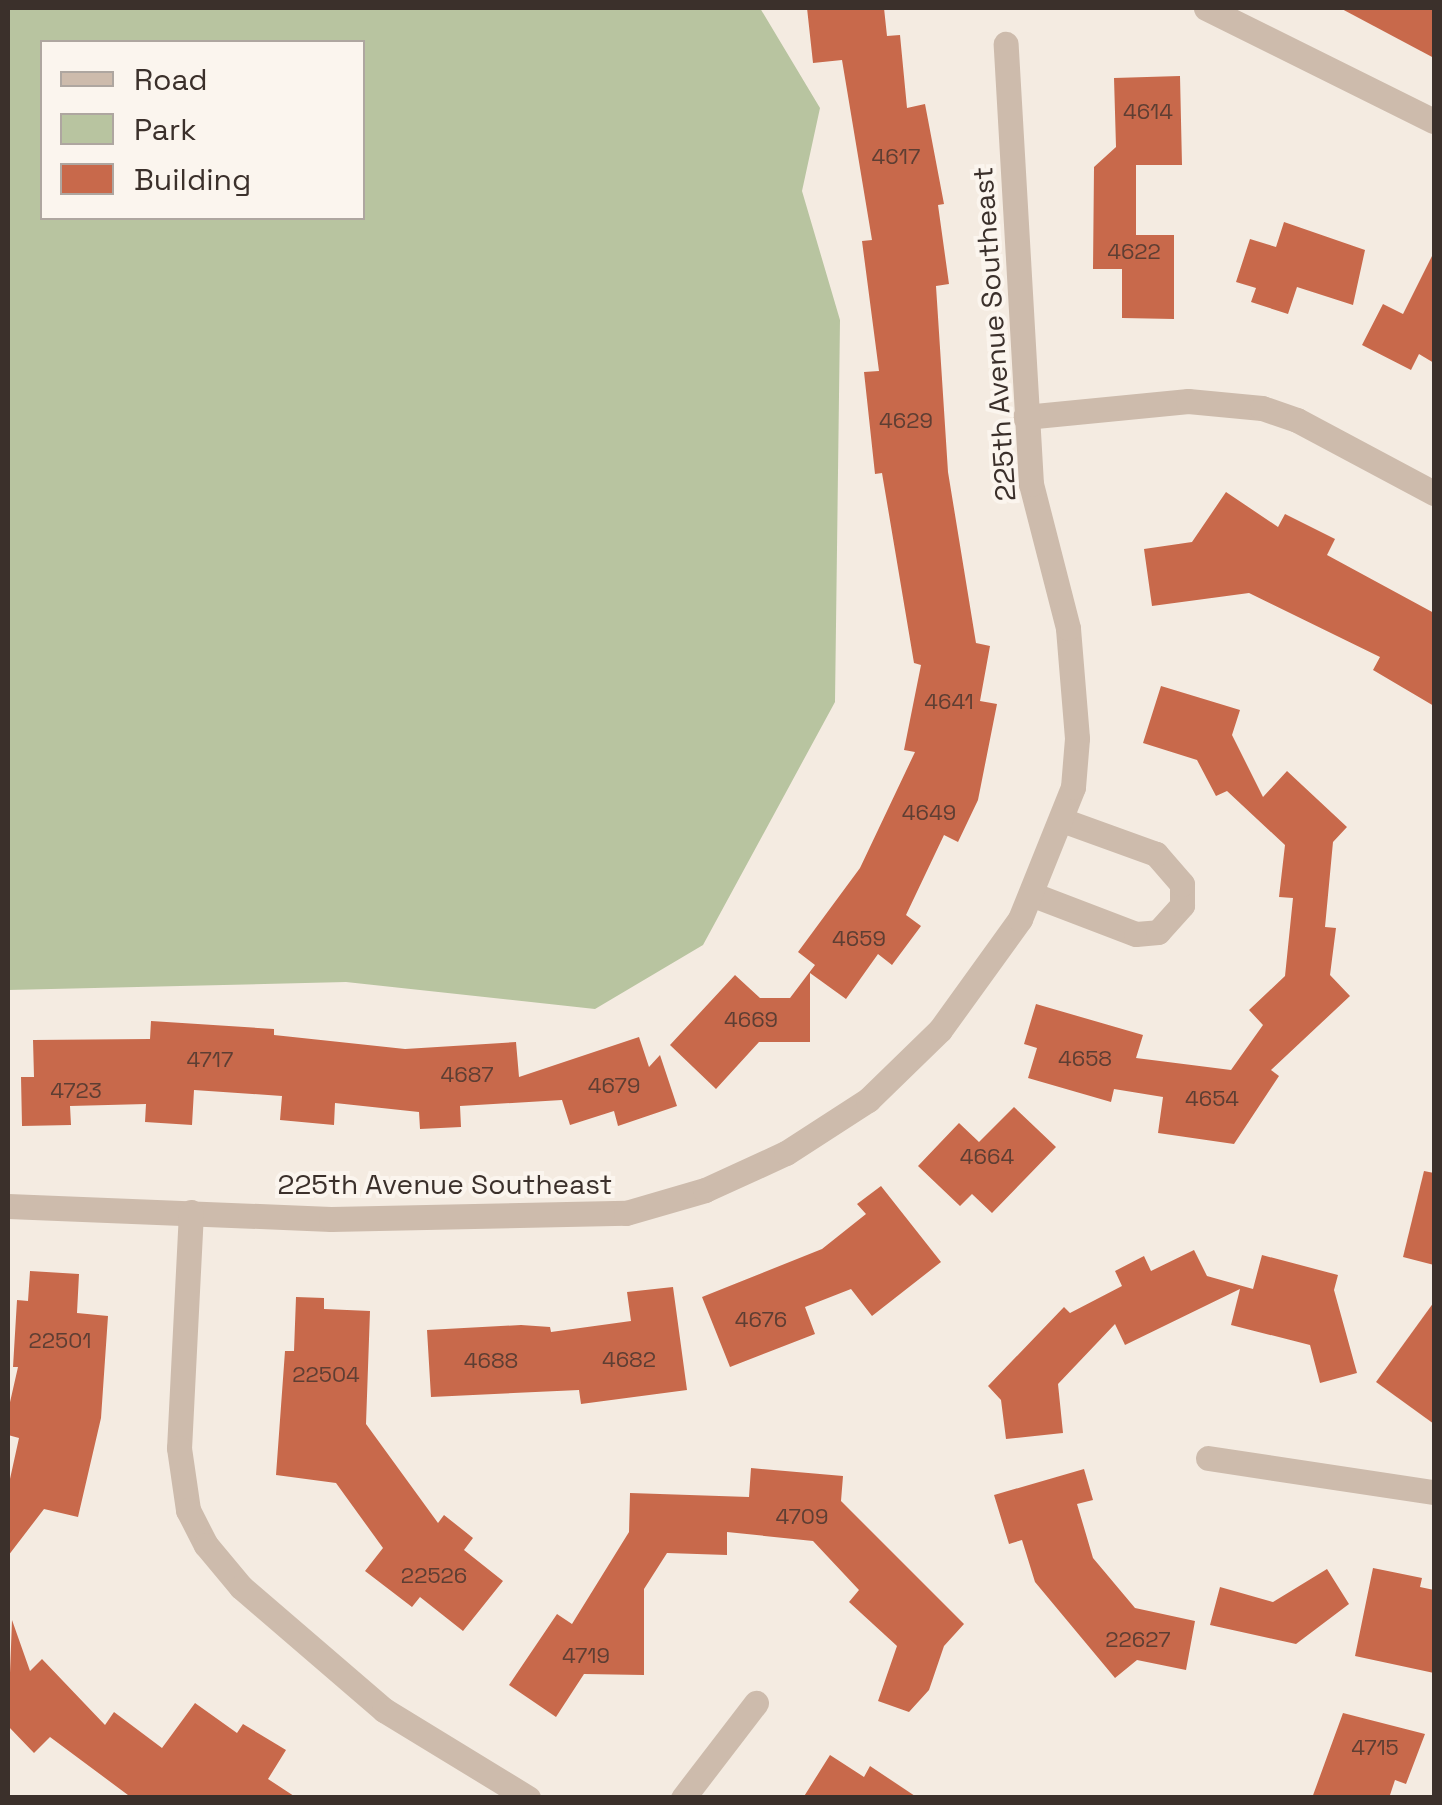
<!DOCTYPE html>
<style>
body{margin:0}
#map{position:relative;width:1442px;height:1805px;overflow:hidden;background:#f4ebe1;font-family:"Space Grotesk",sans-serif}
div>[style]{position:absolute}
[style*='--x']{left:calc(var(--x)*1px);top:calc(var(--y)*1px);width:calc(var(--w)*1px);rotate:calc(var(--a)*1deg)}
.green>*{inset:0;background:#b8c4a0}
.building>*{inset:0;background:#c8694b}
.minor>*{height:25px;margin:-12.5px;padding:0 12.5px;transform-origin:12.5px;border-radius:12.5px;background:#cdbbac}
span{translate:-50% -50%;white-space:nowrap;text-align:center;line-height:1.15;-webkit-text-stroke:8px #fbf5ee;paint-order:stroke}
.number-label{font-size:22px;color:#5e3e33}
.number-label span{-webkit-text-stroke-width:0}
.street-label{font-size:28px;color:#3b302b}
.frame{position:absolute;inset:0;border:10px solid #3b302b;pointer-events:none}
.legend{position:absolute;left:40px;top:40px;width:325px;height:180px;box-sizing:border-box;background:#fbf5ee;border:2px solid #aea6a0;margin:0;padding:12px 18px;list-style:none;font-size:30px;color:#3b302b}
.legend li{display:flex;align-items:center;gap:20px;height:50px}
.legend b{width:50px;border:2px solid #aea6a0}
</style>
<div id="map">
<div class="green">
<i style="clip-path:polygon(evenodd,8px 8px,760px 8px,820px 108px,802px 191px,840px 320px,835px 702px,703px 945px,595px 1009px,346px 982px,8px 990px,8px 8px,42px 42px,362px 42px,362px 218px,42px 218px,42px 42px)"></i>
</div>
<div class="building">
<i style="clip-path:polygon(807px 8px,884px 8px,887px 36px,900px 35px,907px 108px,925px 104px,944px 204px,938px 205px,949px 284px,936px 286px,948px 472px,976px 643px,990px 646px,980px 701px,997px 704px,978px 800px,958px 842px,944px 835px,906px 915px,921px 926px,892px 965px,878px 954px,846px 999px,810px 973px,810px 1042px,759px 1042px,716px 1089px,670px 1045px,735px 975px,760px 998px,790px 998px,815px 965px,798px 952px,860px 868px,915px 752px,904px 750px,921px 665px,914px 663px,882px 473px,875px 474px,864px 372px,879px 371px,862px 241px,872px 240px,842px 60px,813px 63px)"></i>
<i style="clip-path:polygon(1340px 8px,1434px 8px,1434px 58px)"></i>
<i style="clip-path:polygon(1180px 76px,1182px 165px,1136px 165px,1136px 235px,1174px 235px,1174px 319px,1122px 318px,1122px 269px,1093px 269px,1094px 167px,1116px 147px,1114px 78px)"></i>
<i style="clip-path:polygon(1284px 222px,1365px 250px,1353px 305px,1297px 287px,1288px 314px,1251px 302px,1256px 288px,1236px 282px,1250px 239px,1276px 247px)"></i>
<i style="clip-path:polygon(1434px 252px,1434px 363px,1419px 354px,1411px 370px,1362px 345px,1383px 304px,1403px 314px)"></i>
<i style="clip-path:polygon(1226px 492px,1278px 527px,1285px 514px,1335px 539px,1327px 555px,1434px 613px,1434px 706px,1373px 670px,1380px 657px,1249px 593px,1152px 606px,1144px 549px,1192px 542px)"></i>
<i style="clip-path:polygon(1161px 686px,1240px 710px,1232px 735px,1263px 797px,1287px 771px,1347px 827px,1333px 842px,1325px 927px,1336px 928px,1330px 975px,1350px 996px,1271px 1070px,1279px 1076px,1234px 1144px,1158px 1133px,1163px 1097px,1114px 1089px,1111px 1102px,1028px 1078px,1037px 1048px,1024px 1044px,1036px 1004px,1143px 1035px,1136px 1058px,1231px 1070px,1263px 1025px,1249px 1010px,1285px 976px,1293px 898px,1279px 897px,1285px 845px,1227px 791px,1216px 796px,1197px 760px,1143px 743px)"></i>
<i style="clip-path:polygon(151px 1021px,274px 1029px,274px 1035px,405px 1049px,516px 1042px,519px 1077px,639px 1037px,649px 1067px,660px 1055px,677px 1106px,618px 1126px,614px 1111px,570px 1125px,562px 1100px,460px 1106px,461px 1127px,420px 1129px,419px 1112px,335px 1103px,334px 1125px,280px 1120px,282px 1096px,194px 1090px,192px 1125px,145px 1122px,146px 1104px,70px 1106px,71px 1125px,22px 1126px,21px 1077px,34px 1077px,33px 1040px,150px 1039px)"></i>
<i style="clip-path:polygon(1014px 1107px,1056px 1147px,992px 1213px,972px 1194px,960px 1206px,918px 1166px,959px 1123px,979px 1142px)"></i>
<i style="clip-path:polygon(1424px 1171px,1434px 1173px,1434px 1265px,1403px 1257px)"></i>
<i style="clip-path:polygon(881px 1186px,941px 1262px,872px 1316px,851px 1289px,805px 1307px,815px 1334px,730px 1367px,702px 1297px,822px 1249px,866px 1214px,857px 1204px)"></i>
<i style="clip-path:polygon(1194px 1250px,1207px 1276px,1253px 1289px,1262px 1255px,1338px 1275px,1334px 1290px,1357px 1373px,1320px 1383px,1310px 1345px,1231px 1325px,1240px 1289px,1125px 1345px,1115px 1324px,1058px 1384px,1063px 1433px,1006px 1439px,1001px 1400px,988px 1386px,1064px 1307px,1070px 1313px,1122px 1286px,1115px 1271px,1144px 1256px,1151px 1271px)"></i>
<i style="clip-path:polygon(30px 1271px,79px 1274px,77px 1313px,108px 1316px,101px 1418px,78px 1517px,44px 1509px,8px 1556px,8px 1488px,19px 1438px,8px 1435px,8px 1411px,18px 1367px,13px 1367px,17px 1300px,28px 1301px)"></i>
<i style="clip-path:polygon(673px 1287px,687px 1390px,581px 1404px,579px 1390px,431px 1397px,427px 1330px,521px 1325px,550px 1327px,551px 1332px,631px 1321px,627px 1292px)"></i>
<i style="clip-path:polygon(296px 1297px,324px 1298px,324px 1309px,370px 1311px,366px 1424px,438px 1523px,444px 1515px,473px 1538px,464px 1550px,503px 1581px,463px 1631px,420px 1597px,412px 1607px,365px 1571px,383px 1548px,336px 1483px,276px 1475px,285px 1351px,294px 1351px)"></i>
<i style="clip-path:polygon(1434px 1302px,1434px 1424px,1376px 1382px)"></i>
<i style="clip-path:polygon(751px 1468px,843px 1476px,841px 1501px,964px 1624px,944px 1646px,929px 1690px,909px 1712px,878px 1701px,897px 1646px,849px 1602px,859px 1590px,813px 1541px,727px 1532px,727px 1555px,667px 1553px,644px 1589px,644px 1675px,584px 1674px,556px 1717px,509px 1685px,557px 1614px,572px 1624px,629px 1532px,630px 1493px,749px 1497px)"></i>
<i style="clip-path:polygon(1084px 1469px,1093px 1500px,1077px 1504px,1093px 1558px,1135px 1608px,1195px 1621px,1186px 1670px,1137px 1660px,1115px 1678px,1035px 1582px,1022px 1540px,1009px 1544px,994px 1495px)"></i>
<i style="clip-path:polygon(1373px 1568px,1422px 1578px,1420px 1587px,1434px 1590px,1434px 1673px,1355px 1656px)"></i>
<i style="clip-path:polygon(1327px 1569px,1349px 1604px,1296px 1644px,1210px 1625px,1220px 1587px,1273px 1602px)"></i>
<i style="clip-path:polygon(12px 1620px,30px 1671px,42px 1659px,105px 1725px,114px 1712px,162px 1748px,195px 1703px,237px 1733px,243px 1724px,286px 1750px,268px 1779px,297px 1798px,132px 1798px,50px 1737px,34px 1753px,8px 1726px)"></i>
<i style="clip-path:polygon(1343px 1713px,1425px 1734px,1406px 1784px,1395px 1780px,1389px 1798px,1312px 1798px)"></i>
<i style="clip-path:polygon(830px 1755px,864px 1777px,870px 1766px,918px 1798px,803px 1798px)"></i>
</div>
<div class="minor">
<i style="--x:1206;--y:8;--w:254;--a:26.4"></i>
<i style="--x:1025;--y:417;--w:164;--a:-5.6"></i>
<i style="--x:1188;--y:401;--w:74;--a:5.4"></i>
<i style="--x:1262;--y:408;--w:37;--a:19"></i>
<i style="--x:1297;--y:420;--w:155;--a:28.1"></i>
<i style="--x:1031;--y:894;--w:112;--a:20.9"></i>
<i style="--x:1136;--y:934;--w:22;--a:-5"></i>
<i style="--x:1158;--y:932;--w:36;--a:-48"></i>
<i style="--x:1182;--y:905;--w:21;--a:-90"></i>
<i style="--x:1182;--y:884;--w:40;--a:-131"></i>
<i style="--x:1156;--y:854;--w:100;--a:-160.1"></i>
<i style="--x:8;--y:1206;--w:323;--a:2.3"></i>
<i style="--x:331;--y:1219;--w:295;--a:-1.2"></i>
<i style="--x:626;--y:1213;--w:82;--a:-16.2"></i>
<i style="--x:705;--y:1190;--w:89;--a:-24.6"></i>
<i style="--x:786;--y:1153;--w:98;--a:-32.9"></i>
<i style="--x:868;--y:1100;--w:100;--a:-44.2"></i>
<i style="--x:940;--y:1030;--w:137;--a:-54.2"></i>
<i style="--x:1020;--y:919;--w:142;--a:-68.1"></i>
<i style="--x:1073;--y:787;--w:49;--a:-85.3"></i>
<i style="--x:1077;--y:738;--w:110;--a:-94.7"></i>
<i style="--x:1068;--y:628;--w:149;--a:-104.4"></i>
<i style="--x:1031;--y:484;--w:441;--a:-93.3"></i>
<i style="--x:191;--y:1212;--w:236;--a:92.9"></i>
<i style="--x:179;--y:1448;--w:63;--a:81.7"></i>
<i style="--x:188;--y:1510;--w:39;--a:63"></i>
<i style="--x:206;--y:1545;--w:55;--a:50.2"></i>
<i style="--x:241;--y:1587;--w:189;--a:40.7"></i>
<i style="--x:384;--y:1710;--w:169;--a:31.4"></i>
<i style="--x:1208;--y:1458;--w:229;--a:8.6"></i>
<i style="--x:683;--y:1798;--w:120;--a:-52.5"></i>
</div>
<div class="number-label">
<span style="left:1148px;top:112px">4614</span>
<span style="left:896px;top:157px">4617</span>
<span style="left:1134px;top:252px">4622</span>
<span style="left:906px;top:421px">4629</span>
<span style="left:949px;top:702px">4641</span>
<span style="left:929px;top:813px">4649</span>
<span style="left:859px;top:939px">4659</span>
<span style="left:751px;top:1020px">4669</span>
<span style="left:1085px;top:1059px">4658</span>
<span style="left:210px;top:1060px">4717</span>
<span style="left:467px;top:1075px">4687</span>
<span style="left:614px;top:1086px">4679</span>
<span style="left:76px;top:1091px">4723</span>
<span style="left:1212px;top:1099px">4654</span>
<span style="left:987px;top:1157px">4664</span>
<span style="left:761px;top:1320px">4676</span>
<span style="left:60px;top:1341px">22501</span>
<span style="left:629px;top:1360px">4682</span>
<span style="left:491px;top:1361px">4688</span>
<span style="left:326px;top:1375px">22504</span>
<span style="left:802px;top:1517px">4709</span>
<span style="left:434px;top:1576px">22526</span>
<span style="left:1138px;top:1640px">22627</span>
<span style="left:586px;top:1656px">4719</span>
<span style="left:1375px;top:1748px">4715</span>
</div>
<div class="street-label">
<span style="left:994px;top:334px;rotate:-94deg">225th Avenue Southeast</span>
<span style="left:445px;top:1184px">225th Avenue Southeast</span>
</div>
<div class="frame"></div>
<ul class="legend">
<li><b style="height:12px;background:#cdbbac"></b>Road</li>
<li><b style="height:28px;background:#b8c4a0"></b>Park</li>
<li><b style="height:28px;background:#c8694b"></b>Building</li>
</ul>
</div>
